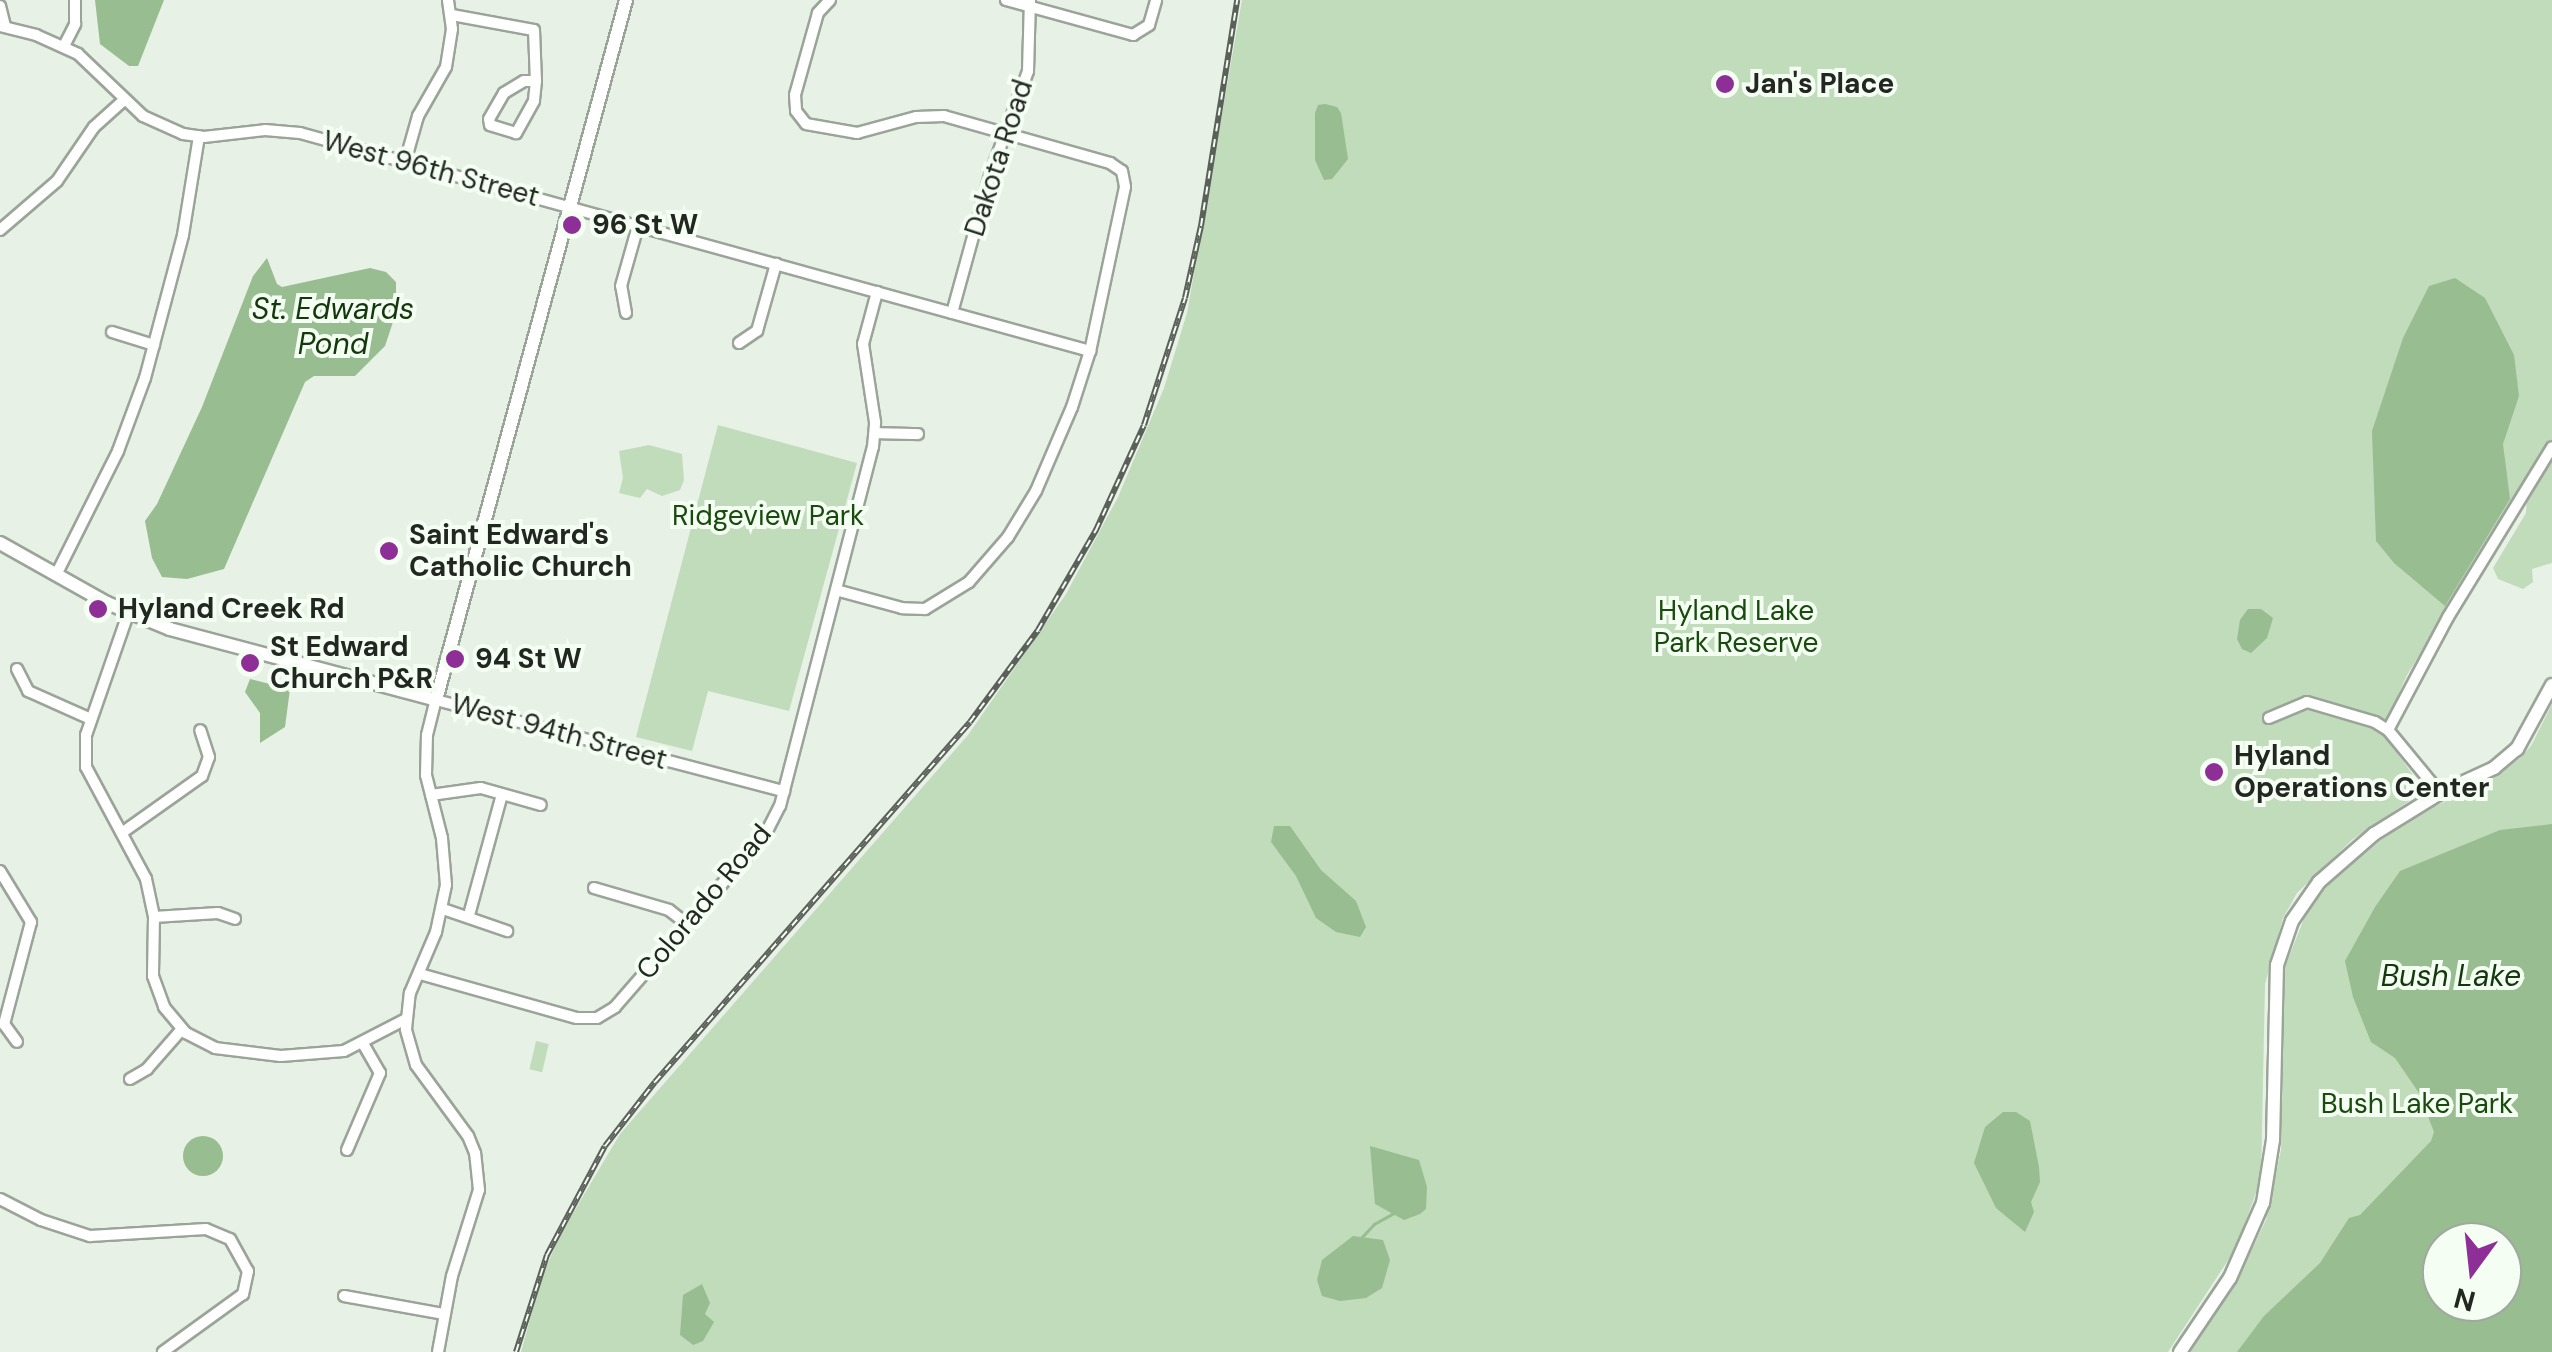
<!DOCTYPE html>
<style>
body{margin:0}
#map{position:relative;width:2552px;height:1352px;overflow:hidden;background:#e7f1e5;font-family:"DM Sans",sans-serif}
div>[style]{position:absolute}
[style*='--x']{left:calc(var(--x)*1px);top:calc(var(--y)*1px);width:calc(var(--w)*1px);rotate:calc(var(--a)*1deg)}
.green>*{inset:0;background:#c0dcbb;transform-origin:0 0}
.water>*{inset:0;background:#97bd90}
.round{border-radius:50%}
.stream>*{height:2.5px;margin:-1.25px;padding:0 1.25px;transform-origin:1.25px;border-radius:1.25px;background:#97bd90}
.roads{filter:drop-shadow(2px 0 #9ba499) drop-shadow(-2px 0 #9ba499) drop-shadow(0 2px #9ba499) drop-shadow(0 -2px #9ba499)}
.minor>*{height:10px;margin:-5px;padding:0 5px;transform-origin:5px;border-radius:5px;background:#fff}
.tertiary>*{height:12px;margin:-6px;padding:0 6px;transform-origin:6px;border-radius:6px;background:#fff}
.rail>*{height:6px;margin-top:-3px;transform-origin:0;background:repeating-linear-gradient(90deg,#f4fef2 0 8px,#5b615a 0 16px);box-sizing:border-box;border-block:2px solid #5b615a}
.dots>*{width:28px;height:28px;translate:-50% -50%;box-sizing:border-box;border:5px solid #f4fef2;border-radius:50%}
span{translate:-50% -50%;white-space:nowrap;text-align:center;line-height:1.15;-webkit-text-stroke:8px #f4fef2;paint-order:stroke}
.poi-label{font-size:28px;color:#232722;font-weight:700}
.left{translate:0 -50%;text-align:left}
.street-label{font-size:28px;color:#232722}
.park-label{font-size:28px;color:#194b0e}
.water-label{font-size:30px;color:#13380b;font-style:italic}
.north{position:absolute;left:2422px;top:1222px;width:100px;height:100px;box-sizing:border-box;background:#f4fef2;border:2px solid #a0a89f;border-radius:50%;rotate:195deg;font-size:28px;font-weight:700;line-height:40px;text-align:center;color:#232722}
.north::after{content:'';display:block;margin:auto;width:35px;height:45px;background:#8e2f98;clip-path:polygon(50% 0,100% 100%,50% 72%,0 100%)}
</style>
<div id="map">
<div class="green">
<i style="clip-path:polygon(1242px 0,2552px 0,2552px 443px,2407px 675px,2382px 731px,2424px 791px,2353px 839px,2297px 893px,2283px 918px,2265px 984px,2261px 1179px,2236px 1248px,2168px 1352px,521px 1352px,541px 1279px,560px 1235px,620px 1134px,968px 735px,1066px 594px,1118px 497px,1164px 388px,1187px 313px)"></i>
<i style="clip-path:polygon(718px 425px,857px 463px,789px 711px,708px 691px,692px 751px,636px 737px)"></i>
<i style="clip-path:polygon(649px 445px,682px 454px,684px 480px,680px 490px,662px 496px,647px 489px,640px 498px,619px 493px,623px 478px,619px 451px)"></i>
<i style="clip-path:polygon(2552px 455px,2552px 563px,2532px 569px,2533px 582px,2523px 589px,2498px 579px,2493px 568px,2526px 513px,2527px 494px)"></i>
<i style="clip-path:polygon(evenodd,2552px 704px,2552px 1352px,2190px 1352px,2234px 1287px,2266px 1220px,2281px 1150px,2285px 967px,2307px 911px,2334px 878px,2387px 835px,2419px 814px,2492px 779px,2519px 759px,2531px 746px,2552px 704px,2442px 1242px,2502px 1242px,2502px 1302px,2442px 1302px,2442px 1242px)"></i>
<i style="left:536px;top:1041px;width:13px;height:29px;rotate:13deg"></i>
</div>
<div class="water">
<i style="clip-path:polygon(95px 0,164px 0,138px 66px,129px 66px,100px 44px)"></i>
<i style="clip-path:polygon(1325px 104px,1337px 107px,1341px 113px,1348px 159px,1332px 179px,1324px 180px,1315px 160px,1315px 113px,1318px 105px)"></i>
<i style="clip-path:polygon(267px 258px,277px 284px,282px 287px,370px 268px,386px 272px,396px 282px,396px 313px,385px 346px,355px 376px,314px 376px,305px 382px,224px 569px,187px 579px,162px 577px,152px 558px,145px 521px,157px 504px,202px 407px,253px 276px)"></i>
<i style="clip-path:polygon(2455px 278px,2485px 298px,2514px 355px,2519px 396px,2503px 444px,2510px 499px,2445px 606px,2394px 563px,2376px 541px,2372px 431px,2403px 338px,2429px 286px)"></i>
<i style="clip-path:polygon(2248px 609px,2261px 609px,2273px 618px,2267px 638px,2251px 653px,2242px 649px,2237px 639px,2240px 620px)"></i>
<i style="clip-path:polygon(250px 679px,290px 689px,285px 727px,260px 743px,260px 713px,245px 692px)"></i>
<i style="clip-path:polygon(evenodd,2552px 824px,2552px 1352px,2237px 1352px,2264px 1316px,2320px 1263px,2349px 1218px,2360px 1215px,2431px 1141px,2434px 1132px,2419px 1093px,2395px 1058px,2371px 1042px,2353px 997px,2345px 961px,2375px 907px,2400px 871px,2500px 830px,2552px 824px,2502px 1242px,2502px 1302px,2442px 1302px,2442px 1242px,2502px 1242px)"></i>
<i style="clip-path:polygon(1274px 826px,1290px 826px,1321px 870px,1356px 901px,1366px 927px,1360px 937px,1336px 932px,1316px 918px,1296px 876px,1271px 842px)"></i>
<i style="clip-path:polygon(2003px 1112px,2016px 1112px,2030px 1121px,2039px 1167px,2040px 1182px,2031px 1202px,2034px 1212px,2025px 1232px,1996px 1208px,1974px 1163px,1985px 1127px)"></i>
<i class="round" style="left:183px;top:1136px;width:40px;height:40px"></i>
<i style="clip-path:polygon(1370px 1146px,1419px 1160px,1427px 1187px,1426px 1209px,1420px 1214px,1404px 1220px,1375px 1204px)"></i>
<i style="clip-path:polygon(1353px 1236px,1383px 1240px,1390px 1260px,1382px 1288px,1366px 1298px,1340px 1301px,1322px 1296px,1317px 1280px,1322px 1260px)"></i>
<i style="clip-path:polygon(702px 1284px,710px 1303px,705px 1314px,714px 1322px,703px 1341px,693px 1345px,680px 1335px,683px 1295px)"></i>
</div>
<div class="stream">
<i style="--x:1361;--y:1238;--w:19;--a:-47"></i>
<i style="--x:1374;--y:1224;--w:23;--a:-29"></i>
</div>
<div class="roads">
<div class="minor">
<i style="--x:830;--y:0;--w:18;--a:133"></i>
<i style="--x:818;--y:13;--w:85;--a:105.7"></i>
<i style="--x:795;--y:95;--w:16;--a:86"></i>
<i style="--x:796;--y:111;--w:16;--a:52"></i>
<i style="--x:806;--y:124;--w:52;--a:10"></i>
<i style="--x:857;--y:133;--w:61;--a:-15.2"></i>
<i style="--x:916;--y:117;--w:28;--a:-2"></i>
<i style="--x:944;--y:116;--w:173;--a:15.8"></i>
<i style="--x:1110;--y:163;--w:14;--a:34"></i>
<i style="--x:1122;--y:171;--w:16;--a:79"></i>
<i style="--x:1125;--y:187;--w:168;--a:102"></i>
<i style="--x:1090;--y:351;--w:59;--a:107.8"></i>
<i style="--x:1072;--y:407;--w:91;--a:113.2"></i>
<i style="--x:1036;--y:491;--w:54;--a:121.3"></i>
<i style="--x:1008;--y:537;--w:60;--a:130.9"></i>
<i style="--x:969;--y:582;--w:52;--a:148.5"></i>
<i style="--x:925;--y:609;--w:23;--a:-178"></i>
<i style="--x:902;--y:608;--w:68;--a:-164.7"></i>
<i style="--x:1006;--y:0;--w:132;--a:15.4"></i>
<i style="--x:1133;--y:35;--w:19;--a:-32"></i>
<i style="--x:1149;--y:25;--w:26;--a:-74"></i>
<i style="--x:0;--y:6;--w:21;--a:76"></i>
<i style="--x:452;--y:15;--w:83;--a:10.4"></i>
<i style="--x:534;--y:30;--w:51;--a:87.8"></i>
<i style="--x:536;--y:81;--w:20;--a:96"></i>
<i style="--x:534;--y:101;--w:37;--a:119"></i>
<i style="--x:516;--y:133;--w:27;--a:-163"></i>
<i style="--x:490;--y:125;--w:6;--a:-99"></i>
<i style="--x:489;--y:119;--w:30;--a:-60"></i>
<i style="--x:504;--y:93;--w:23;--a:-31"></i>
<i style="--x:524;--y:81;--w:12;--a:0"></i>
<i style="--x:0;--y:26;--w:37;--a:14"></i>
<i style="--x:36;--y:35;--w:46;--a:24.3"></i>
<i style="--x:78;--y:54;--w:90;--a:43.6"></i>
<i style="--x:143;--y:116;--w:44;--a:24.2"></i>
<i style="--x:183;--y:134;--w:21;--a:8"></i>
<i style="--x:204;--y:137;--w:61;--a:-6.5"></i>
<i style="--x:265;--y:130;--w:35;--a:5"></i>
<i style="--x:300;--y:133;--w:820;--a:15.43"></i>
<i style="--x:64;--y:46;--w:25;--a:-63"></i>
<i style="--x:75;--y:24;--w:24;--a:-90"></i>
<i style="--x:405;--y:162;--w:48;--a:-74.2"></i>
<i style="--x:418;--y:116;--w:56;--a:-60.3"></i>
<i style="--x:446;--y:67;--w:38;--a:-81"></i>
<i style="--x:452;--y:29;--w:29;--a:-98"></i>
<i style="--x:0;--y:230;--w:75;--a:-40.7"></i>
<i style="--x:57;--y:181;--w:65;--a:-55.6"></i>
<i style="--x:94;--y:127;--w:40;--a:-42"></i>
<i style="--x:626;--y:313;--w:27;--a:-100"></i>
<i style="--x:621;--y:286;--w:62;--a:-74.2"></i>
<i style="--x:952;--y:313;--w:143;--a:-74.6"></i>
<i style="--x:990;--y:175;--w:111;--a:-69.9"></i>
<i style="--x:1028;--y:71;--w:71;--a:-88.4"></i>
<i style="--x:112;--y:332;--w:44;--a:17.2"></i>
<i style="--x:739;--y:343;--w:22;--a:-34"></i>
<i style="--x:757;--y:331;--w:70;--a:-74.2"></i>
<i style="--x:876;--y:433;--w:42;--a:1.4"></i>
<i style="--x:56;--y:575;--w:139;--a:-63.4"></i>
<i style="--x:118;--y:451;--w:78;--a:-69.7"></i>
<i style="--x:145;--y:378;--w:148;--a:-75.1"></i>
<i style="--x:183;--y:235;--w:100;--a:-80.8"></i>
<i style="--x:128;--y:614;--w:128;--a:109.1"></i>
<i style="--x:86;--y:735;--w:32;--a:90"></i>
<i style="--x:86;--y:767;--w:127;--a:61.8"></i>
<i style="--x:146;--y:879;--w:39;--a:78"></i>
<i style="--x:154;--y:917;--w:59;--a:91"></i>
<i style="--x:153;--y:976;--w:33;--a:70"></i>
<i style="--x:164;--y:1007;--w:34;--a:50"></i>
<i style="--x:186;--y:1033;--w:33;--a:27"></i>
<i style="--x:215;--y:1048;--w:66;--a:6.9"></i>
<i style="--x:281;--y:1056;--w:63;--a:-4.5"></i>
<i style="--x:344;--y:1051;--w:70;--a:-27.3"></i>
<i style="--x:17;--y:669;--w:25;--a:63"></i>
<i style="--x:28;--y:691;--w:69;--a:24"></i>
<i style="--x:2269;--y:718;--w:41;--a:-22.8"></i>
<i style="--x:2307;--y:702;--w:71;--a:16.4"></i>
<i style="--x:2375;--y:722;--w:15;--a:32"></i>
<i style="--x:2388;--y:730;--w:82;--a:50.5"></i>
<i style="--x:2388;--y:730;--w:128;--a:-62"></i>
<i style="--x:2448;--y:617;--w:199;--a:-58.5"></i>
<i style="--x:431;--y:795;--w:50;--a:-8"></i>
<i style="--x:481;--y:788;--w:62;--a:15.8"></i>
<i style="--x:123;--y:832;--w:97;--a:-35.3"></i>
<i style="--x:202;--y:776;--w:20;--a:-70"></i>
<i style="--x:209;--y:757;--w:28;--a:-108"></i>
<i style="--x:0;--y:871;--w:60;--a:58.7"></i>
<i style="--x:31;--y:922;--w:106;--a:104.8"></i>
<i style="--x:4;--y:1024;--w:22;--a:54"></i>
<i style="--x:594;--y:888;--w:78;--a:16.3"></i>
<i style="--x:669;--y:910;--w:23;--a:38"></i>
<i style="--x:443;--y:909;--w:68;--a:19"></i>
<i style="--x:469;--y:915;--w:125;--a:-74.7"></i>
<i style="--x:154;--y:917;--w:64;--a:-3.6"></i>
<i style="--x:218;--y:913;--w:18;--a:19"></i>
<i style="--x:420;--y:974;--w:163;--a:15.7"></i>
<i style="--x:577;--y:1018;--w:20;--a:0"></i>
<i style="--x:597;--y:1018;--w:21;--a:-31"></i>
<i style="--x:615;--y:1007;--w:230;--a:-49"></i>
<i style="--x:766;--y:833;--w:30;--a:-63"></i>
<i style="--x:780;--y:806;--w:371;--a:-75.5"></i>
<i style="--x:873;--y:447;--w:25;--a:-85"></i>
<i style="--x:875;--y:422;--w:79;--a:-98.7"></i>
<i style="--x:863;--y:344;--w:54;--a:-74.9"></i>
<i style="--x:130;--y:1079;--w:20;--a:-30"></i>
<i style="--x:147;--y:1069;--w:53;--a:-48.8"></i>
<i style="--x:347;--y:1150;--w:84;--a:-66.8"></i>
<i style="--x:380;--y:1073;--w:34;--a:-120"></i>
<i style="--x:0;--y:1199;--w:46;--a:27.1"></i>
<i style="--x:41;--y:1220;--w:52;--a:18.1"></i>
<i style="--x:90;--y:1236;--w:116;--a:-3.5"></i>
<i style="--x:206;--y:1229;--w:26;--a:23"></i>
<i style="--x:230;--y:1239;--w:37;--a:61"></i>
<i style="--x:248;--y:1271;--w:24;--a:102"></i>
<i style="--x:243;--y:1294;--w:99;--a:144.1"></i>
<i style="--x:344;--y:1296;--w:102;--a:10.2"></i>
<i style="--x:438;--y:1352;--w:77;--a:-79.6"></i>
<i style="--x:452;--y:1276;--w:90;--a:-72.6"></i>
<i style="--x:479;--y:1190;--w:37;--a:-96"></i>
<i style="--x:475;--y:1153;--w:18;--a:-112"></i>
<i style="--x:468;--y:1136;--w:88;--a:-126.2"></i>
<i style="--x:416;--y:1065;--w:37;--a:-106"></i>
<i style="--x:406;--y:1029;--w:36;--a:-84"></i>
<i style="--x:410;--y:993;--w:66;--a:-66.9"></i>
<i style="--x:436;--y:932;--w:48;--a:-78"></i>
<i style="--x:446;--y:885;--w:47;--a:-94.9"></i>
<i style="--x:442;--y:838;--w:65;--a:-104.3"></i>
<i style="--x:426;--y:775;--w:40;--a:-88.6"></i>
<i style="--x:427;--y:735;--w:36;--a:-76"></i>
<i style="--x:436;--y:700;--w:360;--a:14.7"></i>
</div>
<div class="tertiary">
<i style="--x:0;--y:543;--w:123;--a:29.3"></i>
<i style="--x:107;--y:603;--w:68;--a:22.4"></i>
<i style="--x:170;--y:629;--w:275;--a:14.9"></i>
<i style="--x:436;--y:700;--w:725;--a:-74.81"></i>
<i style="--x:2180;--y:1352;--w:89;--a:-56"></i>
<i style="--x:2230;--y:1278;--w:82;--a:-66.3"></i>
<i style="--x:2263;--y:1203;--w:64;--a:-81"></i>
<i style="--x:2273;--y:1140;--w:175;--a:-88.7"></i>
<i style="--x:2277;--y:965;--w:46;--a:-71.2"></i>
<i style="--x:2292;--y:921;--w:47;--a:-55.3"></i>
<i style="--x:2319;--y:882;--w:73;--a:-41.1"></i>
<i style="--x:2374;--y:834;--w:78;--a:-31.8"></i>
<i style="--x:2440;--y:793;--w:60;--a:-24.8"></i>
<i style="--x:2494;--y:768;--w:30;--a:-40"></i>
<i style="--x:2517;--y:749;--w:73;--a:-61.3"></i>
</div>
</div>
<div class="rail">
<i style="--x:516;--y:1352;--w:102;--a:-72.3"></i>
<i style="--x:547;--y:1255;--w:123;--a:-62"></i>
<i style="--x:605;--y:1146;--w:81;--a:-52"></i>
<i style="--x:655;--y:1082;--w:478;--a:-48.8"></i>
<i style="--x:970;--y:722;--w:114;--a:-53.5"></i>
<i style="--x:1038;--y:630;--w:116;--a:-59.9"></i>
<i style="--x:1096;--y:530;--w:115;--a:-65.4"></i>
<i style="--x:1144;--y:425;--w:133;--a:-72.1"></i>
<i style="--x:1185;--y:298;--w:74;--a:-77.5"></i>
<i style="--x:1201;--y:226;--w:229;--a:-80.9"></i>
</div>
<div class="dots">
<i style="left:1725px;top:84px;background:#8e2f98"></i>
<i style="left:572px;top:225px;background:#8e2f98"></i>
<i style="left:389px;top:551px;background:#8e2f98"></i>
<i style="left:98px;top:609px;background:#8e2f98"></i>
<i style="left:455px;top:659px;background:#8e2f98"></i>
<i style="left:250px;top:663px;background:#8e2f98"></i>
<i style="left:2214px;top:772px;background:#8e2f98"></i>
</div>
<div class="poi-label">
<span class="left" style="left:1745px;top:84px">Jan's Place</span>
<span class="left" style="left:592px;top:225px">96 St W</span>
<span class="left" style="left:409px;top:551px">Saint Edward's<br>Catholic Church</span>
<span class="left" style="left:118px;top:609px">Hyland Creek Rd</span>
<span class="left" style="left:270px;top:663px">St Edward<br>Church P&amp;R</span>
<span class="left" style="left:475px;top:659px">94 St W</span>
<span class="left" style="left:2234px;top:772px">Hyland<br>Operations Center</span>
</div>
<div class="street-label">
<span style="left:999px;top:158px;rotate:-72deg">Dakota Road</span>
<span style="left:431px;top:169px;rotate:15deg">West 96th Street</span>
<span style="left:559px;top:732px;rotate:15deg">West 94th Street</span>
<span style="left:704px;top:902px;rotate:-50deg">Colorado Road</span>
</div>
<div class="park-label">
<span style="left:768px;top:516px">Ridgeview Park</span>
<span style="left:1736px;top:627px">Hyland Lake<br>Park Reserve</span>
<span style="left:2417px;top:1104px">Bush Lake Park</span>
</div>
<div class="water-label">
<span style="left:333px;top:326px">St. Edwards<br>Pond</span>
<span style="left:2451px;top:976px">Bush Lake</span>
</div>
<div class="north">N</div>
</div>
